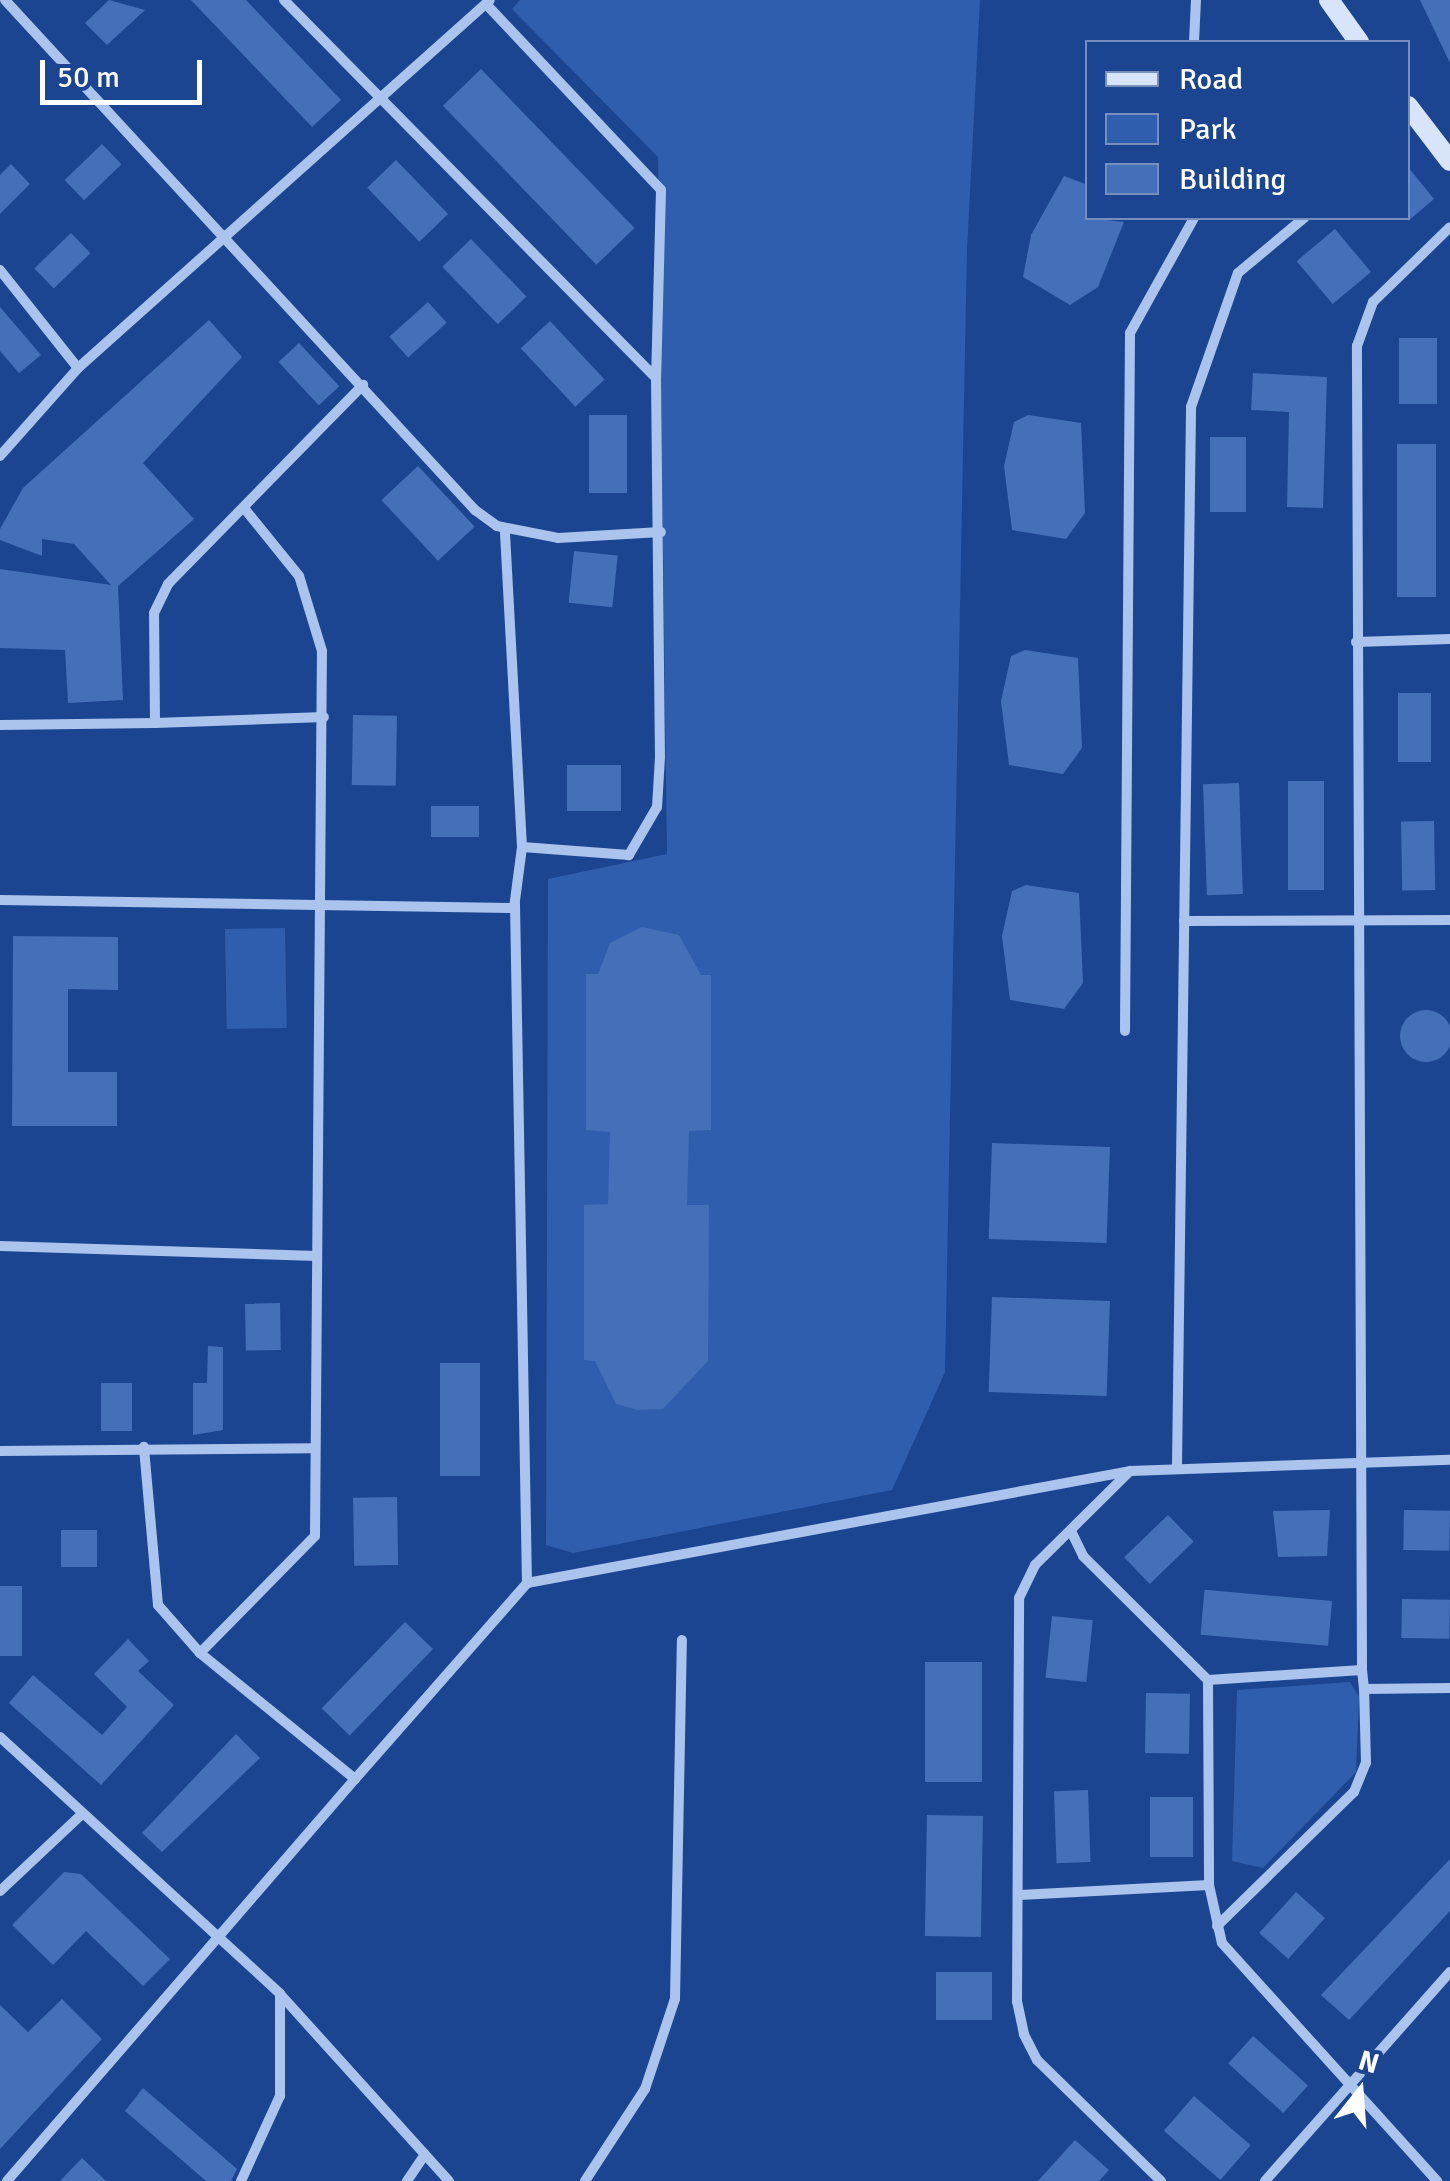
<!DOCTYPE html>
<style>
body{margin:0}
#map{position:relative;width:1450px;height:2181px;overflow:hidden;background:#1c4591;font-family:Signika,sans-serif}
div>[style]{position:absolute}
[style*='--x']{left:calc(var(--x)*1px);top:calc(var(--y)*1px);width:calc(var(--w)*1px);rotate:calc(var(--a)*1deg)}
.green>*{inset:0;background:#2f5eaf;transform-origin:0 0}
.building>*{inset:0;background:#446fb9;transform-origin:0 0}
.round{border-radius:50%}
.street>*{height:10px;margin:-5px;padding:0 5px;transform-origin:5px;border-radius:5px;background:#abc4ee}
.secondary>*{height:20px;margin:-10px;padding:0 10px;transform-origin:10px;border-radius:10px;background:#d8e4fa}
span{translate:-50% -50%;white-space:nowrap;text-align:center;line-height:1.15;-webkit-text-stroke:8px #1c4591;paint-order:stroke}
.legend{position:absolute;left:1085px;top:40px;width:325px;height:180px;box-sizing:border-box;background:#1c4591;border:2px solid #778fbd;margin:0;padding:12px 18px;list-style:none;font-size:30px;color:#fff}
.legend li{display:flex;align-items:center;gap:20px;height:50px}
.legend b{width:50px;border:2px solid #778fbd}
.north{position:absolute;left:1310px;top:2041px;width:100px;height:100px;-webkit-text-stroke:8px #1c4591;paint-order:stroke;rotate:17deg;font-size:28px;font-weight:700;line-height:40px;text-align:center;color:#fff}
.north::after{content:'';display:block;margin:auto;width:35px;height:45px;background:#fff;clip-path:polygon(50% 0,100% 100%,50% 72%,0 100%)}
.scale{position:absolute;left:40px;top:60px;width:162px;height:45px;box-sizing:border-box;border:5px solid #fff;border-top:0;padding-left:12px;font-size:30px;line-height:35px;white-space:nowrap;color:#fff;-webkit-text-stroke:8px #1c4591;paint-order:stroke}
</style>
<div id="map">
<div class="green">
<i style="clip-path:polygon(520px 0,980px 0,967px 249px,945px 1372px,892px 1490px,573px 1553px,546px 1545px,548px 879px,667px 854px,658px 157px,512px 9px)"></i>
<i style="left:285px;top:928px;width:100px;height:60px;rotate:89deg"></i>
<i style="clip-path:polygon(1350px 1682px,1359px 1697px,1356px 1772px,1263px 1868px,1232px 1861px,1237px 1690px)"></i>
</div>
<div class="building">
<i style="clip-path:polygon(109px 0,145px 10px,107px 45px,85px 23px)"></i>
<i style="clip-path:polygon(191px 0,246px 0,341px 100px,312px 127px)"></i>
<i style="clip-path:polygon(1420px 0,1450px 0,1450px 63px)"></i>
<i style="left:481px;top:69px;width:221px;height:53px;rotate:46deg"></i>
<i style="left:102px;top:144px;width:28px;height:52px;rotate:46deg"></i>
<i style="left:396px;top:160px;width:75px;height:40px;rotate:46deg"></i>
<i style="clip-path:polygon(11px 164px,30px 184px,0 214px,0 175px)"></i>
<i style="clip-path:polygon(1408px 167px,1434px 199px,1408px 221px)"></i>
<i style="clip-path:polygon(1064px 176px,1088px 185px,1088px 218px,1124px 222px,1098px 287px,1070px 305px,1023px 277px,1031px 235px)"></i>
<i style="left:1335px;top:229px;width:56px;height:50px;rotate:50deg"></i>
<i style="left:71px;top:233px;width:28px;height:51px;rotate:46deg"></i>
<i style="left:471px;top:239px;width:80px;height:40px;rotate:46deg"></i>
<i style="left:428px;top:302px;width:28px;height:52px;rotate:48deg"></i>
<i style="clip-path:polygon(0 307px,41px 355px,19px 373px,0 351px)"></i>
<i style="clip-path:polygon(209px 320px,242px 357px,143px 463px,194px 519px,118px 586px,123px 700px,68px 703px,65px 650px,0 648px,0 569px,111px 585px,74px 544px,42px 539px,42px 556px,0 540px,0 529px,23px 488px)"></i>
<i style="left:550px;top:321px;width:80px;height:40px;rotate:47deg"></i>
<i style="left:1399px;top:338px;width:38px;height:66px"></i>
<i style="left:299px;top:343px;width:59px;height:28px;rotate:47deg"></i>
<i style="clip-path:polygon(1253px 373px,1327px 377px,1323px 508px,1287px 507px,1289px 412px,1251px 410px)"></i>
<i style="left:589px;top:415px;width:38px;height:78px"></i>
<i style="clip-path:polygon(1028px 415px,1081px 423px,1085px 513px,1066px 539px,1012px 530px,1004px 466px,1014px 422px)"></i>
<i style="left:1210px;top:437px;width:36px;height:75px"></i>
<i style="left:1397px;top:444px;width:39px;height:153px"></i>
<i style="left:418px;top:466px;width:83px;height:50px;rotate:47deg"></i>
<i style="left:574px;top:551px;width:44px;height:52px;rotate:6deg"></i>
<i style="clip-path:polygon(1025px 650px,1078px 658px,1082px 748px,1063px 774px,1009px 765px,1001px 701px,1011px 656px)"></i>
<i style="left:1398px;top:693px;width:33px;height:69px"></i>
<i style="left:353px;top:715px;width:44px;height:70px;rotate:1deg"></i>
<i style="left:567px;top:765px;width:54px;height:46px"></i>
<i style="left:1288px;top:781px;width:36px;height:109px"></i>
<i style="left:1239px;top:783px;width:111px;height:36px;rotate:88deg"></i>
<i style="left:431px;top:806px;width:48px;height:31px"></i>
<i style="left:1434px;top:821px;width:69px;height:33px;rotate:89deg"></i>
<i style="clip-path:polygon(1026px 885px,1079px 893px,1083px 983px,1064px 1009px,1010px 1000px,1002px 936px,1012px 891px)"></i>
<i style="clip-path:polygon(642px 927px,679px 935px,701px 975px,711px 975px,711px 1130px,689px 1131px,687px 1205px,709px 1205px,708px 1361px,663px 1409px,638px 1410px,616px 1404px,595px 1361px,584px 1360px,584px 1205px,608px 1204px,610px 1132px,586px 1130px,586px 974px,598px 974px,610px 943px)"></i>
<i style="clip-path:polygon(13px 936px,118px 937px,118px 990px,68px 989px,68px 1072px,117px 1072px,117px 1126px,12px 1126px)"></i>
<i class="round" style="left:1400px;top:1010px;width:52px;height:52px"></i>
<i style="left:992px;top:1143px;width:118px;height:96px;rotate:2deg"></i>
<i style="left:992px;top:1297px;width:118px;height:95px;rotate:2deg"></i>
<i style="left:280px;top:1303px;width:47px;height:35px;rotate:89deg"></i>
<i style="clip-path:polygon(208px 1346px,223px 1347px,223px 1430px,193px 1435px,193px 1383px,207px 1383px)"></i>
<i style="left:440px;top:1363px;width:40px;height:113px"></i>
<i style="left:101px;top:1383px;width:31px;height:48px"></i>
<i style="left:397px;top:1497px;width:68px;height:44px;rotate:89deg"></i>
<i style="clip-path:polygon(1330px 1510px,1327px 1556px,1278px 1557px,1273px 1511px)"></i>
<i style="left:1404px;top:1510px;width:46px;height:40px;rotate:1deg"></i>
<i style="left:1168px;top:1515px;width:37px;height:61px;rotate:46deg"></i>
<i style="left:61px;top:1530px;width:36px;height:37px"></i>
<i style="left:0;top:1586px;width:22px;height:70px"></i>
<i style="left:1402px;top:1599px;width:48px;height:39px;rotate:1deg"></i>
<i style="left:1332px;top:1601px;width:45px;height:128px;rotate:95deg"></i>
<i style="left:1052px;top:1616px;width:41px;height:62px;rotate:6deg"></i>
<i style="left:405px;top:1622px;width:39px;height:120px;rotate:44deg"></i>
<i style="clip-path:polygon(128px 1639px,149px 1661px,138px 1671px,174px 1705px,101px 1785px,9px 1703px,33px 1675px,102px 1735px,127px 1707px,94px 1674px)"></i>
<i style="left:925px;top:1662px;width:57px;height:120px"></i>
<i style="left:1146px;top:1693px;width:44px;height:60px;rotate:1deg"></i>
<i style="clip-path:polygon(236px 1734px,260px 1758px,162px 1852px,142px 1833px)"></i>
<i style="left:1088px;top:1790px;width:72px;height:34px;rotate:88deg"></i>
<i style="left:1150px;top:1797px;width:43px;height:60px"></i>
<i style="left:927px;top:1815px;width:56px;height:121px;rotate:1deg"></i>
<i style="clip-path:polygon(1450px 1859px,1450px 1911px,1349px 2020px,1321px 1995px)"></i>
<i style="clip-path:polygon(64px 1872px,81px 1874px,170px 1959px,143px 1986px,86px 1931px,53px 1965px,12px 1925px)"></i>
<i style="left:1296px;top:1892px;width:39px;height:55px;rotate:42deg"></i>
<i style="left:936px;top:1972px;width:56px;height:48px"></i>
<i style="clip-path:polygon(62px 1999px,102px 2039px,0 2149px,0 2005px,28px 2032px)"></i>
<i style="left:1253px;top:2036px;width:74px;height:37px;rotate:42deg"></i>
<i style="clip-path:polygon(143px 2088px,237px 2169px,231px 2181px,206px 2181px,125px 2111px)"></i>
<i style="left:1194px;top:2096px;width:75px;height:46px;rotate:41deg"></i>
<i style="clip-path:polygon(1075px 2140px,1109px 2170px,1099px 2181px,1038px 2181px)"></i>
<i style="clip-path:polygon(82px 2158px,106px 2181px,60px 2181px)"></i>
</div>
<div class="street">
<i style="--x:5;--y:0;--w:694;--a:47.34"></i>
<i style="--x:475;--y:510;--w:27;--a:36"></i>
<i style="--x:497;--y:526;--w:62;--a:11.1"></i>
<i style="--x:558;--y:538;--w:103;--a:-3.3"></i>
<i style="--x:284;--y:0;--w:530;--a:45.46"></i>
<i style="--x:656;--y:378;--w:379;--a:89.4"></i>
<i style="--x:660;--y:757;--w:50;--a:93.4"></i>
<i style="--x:657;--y:807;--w:56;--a:120.3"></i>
<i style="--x:629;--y:855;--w:107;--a:-175.7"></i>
<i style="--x:522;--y:847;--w:319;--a:-93.1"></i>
<i style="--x:486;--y:4;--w:255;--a:46.7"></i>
<i style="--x:661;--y:190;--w:188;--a:91.5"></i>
<i style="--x:1194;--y:42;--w:42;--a:-87.3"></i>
<i style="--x:0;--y:270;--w:125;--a:51.5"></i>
<i style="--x:0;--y:456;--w:118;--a:-48.4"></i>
<i style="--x:78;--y:368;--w:552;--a:-41.77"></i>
<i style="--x:1356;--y:642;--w:94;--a:-1.8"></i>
<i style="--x:155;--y:723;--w:169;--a:-2"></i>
<i style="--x:0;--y:725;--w:155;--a:-0.7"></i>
<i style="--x:155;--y:723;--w:110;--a:-90.5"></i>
<i style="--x:154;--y:613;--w:32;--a:-64"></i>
<i style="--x:168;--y:584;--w:279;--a:-45.6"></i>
<i style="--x:0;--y:900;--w:514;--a:0.89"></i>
<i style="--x:514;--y:908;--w:62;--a:-82.5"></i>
<i style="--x:515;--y:904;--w:679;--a:88.99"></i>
<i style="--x:1184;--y:921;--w:266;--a:-0.2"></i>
<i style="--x:1125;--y:1031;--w:698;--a:-89.59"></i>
<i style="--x:1130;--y:333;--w:132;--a:-60.9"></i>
<i style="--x:0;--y:1246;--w:317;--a:1.8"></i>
<i style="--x:0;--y:1451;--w:315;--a:-0.5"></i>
<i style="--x:1177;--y:1466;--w:1059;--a:-89.24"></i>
<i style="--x:1191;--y:407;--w:142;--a:-70.7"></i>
<i style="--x:1238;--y:273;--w:86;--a:-39.8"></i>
<i style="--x:1071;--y:1531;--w:28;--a:64"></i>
<i style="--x:1083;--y:1556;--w:176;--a:44.8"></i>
<i style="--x:1208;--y:1680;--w:154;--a:-3.7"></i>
<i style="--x:1362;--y:1670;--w:19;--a:84"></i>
<i style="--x:200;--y:1653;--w:164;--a:-45.5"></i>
<i style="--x:315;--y:1536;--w:885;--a:-89.55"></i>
<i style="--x:322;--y:651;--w:78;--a:-107"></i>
<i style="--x:299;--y:576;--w:87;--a:-129"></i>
<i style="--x:1362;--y:1670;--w:1324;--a:-90.22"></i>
<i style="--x:1357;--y:346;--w:47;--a:-70"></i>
<i style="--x:1373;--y:302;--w:107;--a:-44.2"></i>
<i style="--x:1208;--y:1680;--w:205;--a:89.7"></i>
<i style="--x:1209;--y:1885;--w:59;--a:77.4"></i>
<i style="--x:1222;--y:1943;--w:321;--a:47.9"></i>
<i style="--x:0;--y:1737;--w:380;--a:42.5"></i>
<i style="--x:280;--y:1994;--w:252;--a:47.9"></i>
<i style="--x:355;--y:1779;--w:261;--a:-48.7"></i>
<i style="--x:527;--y:1583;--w:613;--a:-10.52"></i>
<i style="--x:0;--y:1891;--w:112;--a:-43.2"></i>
<i style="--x:1020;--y:1895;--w:189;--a:-3"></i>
<i style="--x:1217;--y:1926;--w:192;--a:-44.4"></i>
<i style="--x:1354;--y:1792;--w:31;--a:-68"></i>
<i style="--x:1366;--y:1763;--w:74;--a:-91.5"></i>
<i style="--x:1364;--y:1689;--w:86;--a:-0.7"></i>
<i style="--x:7;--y:2181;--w:532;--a:-49.12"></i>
<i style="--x:355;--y:1779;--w:200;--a:-140.9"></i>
<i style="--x:200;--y:1653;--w:64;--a:-131.2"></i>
<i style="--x:158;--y:1605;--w:159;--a:-95.1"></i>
<i style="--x:241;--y:2181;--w:94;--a:-65.4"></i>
<i style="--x:280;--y:2096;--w:102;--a:-90"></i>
<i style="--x:407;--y:2181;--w:32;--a:-56"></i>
<i style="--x:585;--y:2181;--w:110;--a:-56.9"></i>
<i style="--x:645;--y:2089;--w:95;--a:-71.6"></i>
<i style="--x:675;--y:1999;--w:359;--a:-88.9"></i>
<i style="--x:1161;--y:2181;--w:173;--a:-135.7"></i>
<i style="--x:1037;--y:2060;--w:29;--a:-117"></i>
<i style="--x:1024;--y:2034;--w:33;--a:-102"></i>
<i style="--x:1017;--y:2002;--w:404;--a:-89.7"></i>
<i style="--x:1019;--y:1598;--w:37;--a:-64"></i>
<i style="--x:1035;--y:1565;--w:134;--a:-44.7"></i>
<i style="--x:1130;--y:1471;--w:320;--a:-2"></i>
<i style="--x:1265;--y:2181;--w:279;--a:-48.5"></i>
</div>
<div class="secondary">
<i style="--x:1329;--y:0;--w:52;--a:54.5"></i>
<i style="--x:1408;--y:106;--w:69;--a:52.6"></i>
</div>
<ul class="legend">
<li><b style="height:12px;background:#d8e4fa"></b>Road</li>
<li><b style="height:28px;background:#2f5eaf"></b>Park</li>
<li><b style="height:28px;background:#446fb9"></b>Building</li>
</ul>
<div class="north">N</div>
<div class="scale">50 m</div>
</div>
